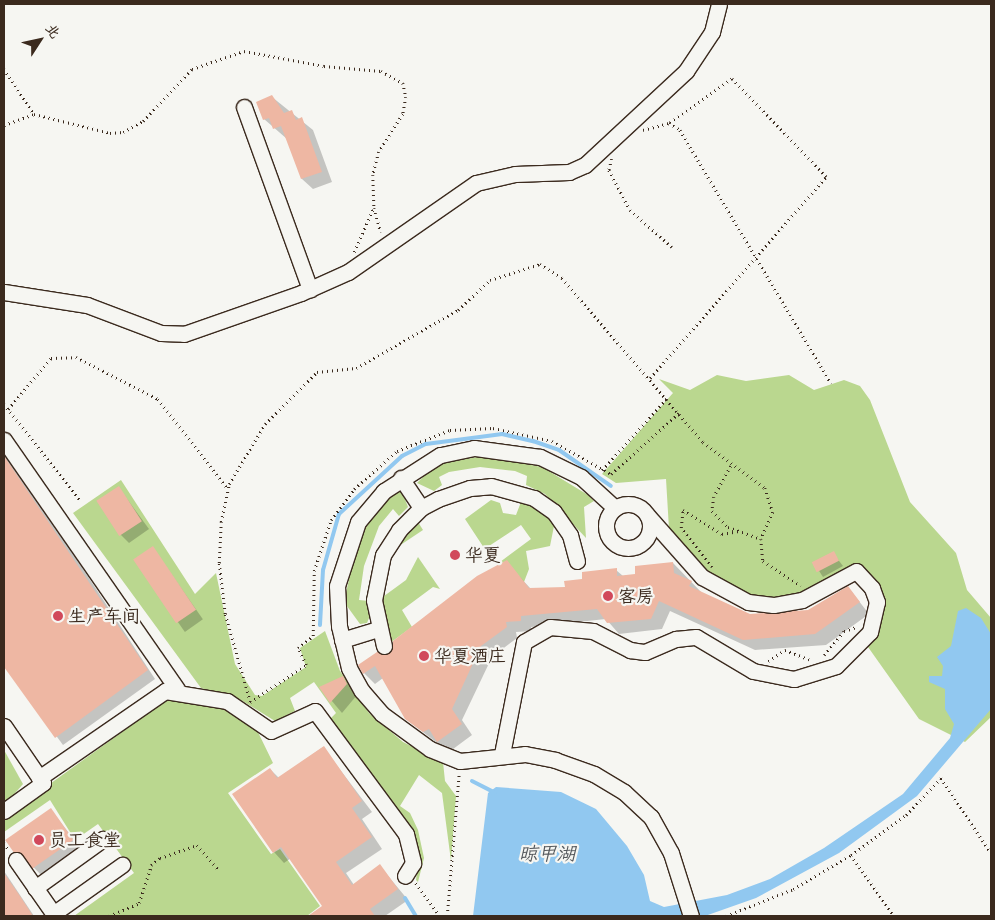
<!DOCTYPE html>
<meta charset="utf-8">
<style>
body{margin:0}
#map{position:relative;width:995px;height:920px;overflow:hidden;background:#f6f6f2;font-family:Sriracha,"LXGW WenKai TC",sans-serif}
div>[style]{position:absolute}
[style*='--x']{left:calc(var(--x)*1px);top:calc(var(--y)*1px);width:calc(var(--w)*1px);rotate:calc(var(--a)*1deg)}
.green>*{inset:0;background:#bad78f}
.water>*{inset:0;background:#91c8f0}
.shadow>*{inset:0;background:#0003;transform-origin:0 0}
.stream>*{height:4px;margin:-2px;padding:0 2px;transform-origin:2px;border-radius:2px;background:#91c8f0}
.building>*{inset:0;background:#eeb7a3;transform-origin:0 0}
.path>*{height:2.5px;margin-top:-1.25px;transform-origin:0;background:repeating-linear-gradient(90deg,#3b2a1e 0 1px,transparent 0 5px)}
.roads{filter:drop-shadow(1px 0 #3b2a1e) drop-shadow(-1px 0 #3b2a1e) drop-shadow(0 1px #3b2a1e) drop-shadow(0 -1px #3b2a1e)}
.minor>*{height:15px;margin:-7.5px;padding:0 7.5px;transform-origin:7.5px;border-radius:7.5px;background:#f6f6f2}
.minor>.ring{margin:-7.5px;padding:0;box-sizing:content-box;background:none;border:15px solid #f6f6f2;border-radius:50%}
.dots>*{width:14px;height:14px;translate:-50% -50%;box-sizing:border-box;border:2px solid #f6f6f2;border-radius:50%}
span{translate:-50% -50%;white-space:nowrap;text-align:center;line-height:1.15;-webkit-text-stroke:4.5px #f6f6f2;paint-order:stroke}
.poi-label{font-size:18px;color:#3b2a1e}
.left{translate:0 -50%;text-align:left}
.water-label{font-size:19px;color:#55595d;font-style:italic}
.frame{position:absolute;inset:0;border:5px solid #3b2a1e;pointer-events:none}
.north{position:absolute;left:15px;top:15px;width:50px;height:50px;-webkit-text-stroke:4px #f6f6f2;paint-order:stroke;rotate:55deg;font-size:14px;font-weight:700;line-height:20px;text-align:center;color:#3b2a1e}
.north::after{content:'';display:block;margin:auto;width:18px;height:22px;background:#3b2a1e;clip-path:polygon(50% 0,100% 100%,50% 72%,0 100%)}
</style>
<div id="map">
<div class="green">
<i style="clip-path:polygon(717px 375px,746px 381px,789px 375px,814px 390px,844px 380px,860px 386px,870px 400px,910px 502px,956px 553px,967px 590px,991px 618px,991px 717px,965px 742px,919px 719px,868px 647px,882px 614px,882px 590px,863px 568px,790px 597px,755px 597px,709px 577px,669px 529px,666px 479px,616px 483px,602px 474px,673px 393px,659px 379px,690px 390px)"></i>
<i style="clip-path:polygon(482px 456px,542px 467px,588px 495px,594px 501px,584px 507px,586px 538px,545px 494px,526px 485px,527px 476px,515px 471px,480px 467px,449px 472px,439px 477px,442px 485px,434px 491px,417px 483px,435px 465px)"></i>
<i style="clip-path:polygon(121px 480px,195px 594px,216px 573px,235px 664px,255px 695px,262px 696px,306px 667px,300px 648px,325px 631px,340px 671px,369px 713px,403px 742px,443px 762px,445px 781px,456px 796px,451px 861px,442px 793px,419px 775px,400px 806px,410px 813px,418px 830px,424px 858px,418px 882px,416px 880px,419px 856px,330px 719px,336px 713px,314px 682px,290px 698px,295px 711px,275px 721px,241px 700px,201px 688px,73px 513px)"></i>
<i style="clip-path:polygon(401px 489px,408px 507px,399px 516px,393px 509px,379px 526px,364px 566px,359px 600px,369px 601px,371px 613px,367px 623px,360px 624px,344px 602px,358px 538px,390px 494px)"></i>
<i style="clip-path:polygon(491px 500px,500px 503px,503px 513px,516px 515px,521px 502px,531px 504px,546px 514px,554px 526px,550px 546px,526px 551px,529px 569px,524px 582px,492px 559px,500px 562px,531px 539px,521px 525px,489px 546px,493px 551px,488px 554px,465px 519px)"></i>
<i style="clip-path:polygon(418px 522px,423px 530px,393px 550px,404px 535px)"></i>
<i style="clip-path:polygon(418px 557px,440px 589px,433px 587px,402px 610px,412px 627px,390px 643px,380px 599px,406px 580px)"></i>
<i style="clip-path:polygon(172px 696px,225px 706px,256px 728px,273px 763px,228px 793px,271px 854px,280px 849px,320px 906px,307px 916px,74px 916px,134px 873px,98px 824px,75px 840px,50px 800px,4px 832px,4px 817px)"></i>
<i style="clip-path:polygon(4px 750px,23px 784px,4px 806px)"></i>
</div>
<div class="water">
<i style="clip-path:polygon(966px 608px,981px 618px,991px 634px,991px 709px,917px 796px,839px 853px,756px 898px,705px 916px,473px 916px,488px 793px,496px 787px,561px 792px,596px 809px,627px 846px,644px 875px,650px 901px,664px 907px,727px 895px,770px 879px,824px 848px,903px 794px,950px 738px,954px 724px,945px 709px,945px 689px,929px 682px,929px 676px,942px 676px,943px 666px,937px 657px,951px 646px,958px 611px)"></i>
</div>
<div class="shadow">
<i style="clip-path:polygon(272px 97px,313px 130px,332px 182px,313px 189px,302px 179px,287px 139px,264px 119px)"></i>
<i style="clip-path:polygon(4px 448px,155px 679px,63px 745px,4px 665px)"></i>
<i style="clip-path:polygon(119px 488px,149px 529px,129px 543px,121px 535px)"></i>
<i style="left:153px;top:548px;width:87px;height:22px;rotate:55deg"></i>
<i style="clip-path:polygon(833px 553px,843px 566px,823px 577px,814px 563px)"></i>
<i style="clip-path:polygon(506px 562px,531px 589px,566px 588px,616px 570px,623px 576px,636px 575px,673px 563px,702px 593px,750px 615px,808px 611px,848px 587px,869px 614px,826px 645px,755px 650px,670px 611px,662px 629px,619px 634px,606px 619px,531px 627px,531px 631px,516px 632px,517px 638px,492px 657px,462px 720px,472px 735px,449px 752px,406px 719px,383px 678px,375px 684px,364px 673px)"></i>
<i style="clip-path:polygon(342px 677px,357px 695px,342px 713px,321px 688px)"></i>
<i style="clip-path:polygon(323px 747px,372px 812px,362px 819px,382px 849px,346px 873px,354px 885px,380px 866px,408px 900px,385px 916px,310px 916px,324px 906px,291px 858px,284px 863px,274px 852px,270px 769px,279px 778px)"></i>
<i style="clip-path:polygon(51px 810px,83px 851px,44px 878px,7px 840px)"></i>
<i style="clip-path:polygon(4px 871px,34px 916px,4px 916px)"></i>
</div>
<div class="stream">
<i style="--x:320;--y:625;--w:55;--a:-86.9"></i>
<i style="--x:323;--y:570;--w:58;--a:-74.1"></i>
<i style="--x:339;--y:514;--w:86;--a:-42.6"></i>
<i style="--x:402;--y:456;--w:27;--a:-27"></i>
<i style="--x:426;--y:444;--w:77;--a:-7.5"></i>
<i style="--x:502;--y:434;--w:32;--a:13"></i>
<i style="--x:533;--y:441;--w:28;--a:19"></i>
<i style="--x:559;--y:450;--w:63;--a:34.7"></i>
<i style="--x:472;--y:781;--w:25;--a:27"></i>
<i style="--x:405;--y:898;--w:21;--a:59"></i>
</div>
<div class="building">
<i style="clip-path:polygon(272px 95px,284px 113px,292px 110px,296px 120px,302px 117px,322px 172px,301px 179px,281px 126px,273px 129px,269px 118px,263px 120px,256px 102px)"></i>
<i style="clip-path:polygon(4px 456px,148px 670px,55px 738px,4px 667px)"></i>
<i style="left:119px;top:486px;width:42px;height:27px;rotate:57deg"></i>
<i style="left:153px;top:546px;width:77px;height:24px;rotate:56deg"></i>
<i style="left:834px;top:551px;width:11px;height:25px;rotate:63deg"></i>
<i style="clip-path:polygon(507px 560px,529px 588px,565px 587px,564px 581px,582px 579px,582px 572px,617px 568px,617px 576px,635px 574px,635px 566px,673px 562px,674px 573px,692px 581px,689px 586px,750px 614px,808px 610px,848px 586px,860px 602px,815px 634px,743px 640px,659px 601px,651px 619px,607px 623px,597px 609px,521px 616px,521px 621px,506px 622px,507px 627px,481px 646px,452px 709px,462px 724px,437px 742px,429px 729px,423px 732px,405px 719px,375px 666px,363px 674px,358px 665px,377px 652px,390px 653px,393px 641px,477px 576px)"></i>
<i style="clip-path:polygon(343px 676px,347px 684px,330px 703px,319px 687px)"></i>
<i style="clip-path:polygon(324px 746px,362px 801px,352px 808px,372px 837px,336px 862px,352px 885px,380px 864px,398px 889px,370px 909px,375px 916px,308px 916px,322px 906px,281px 847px,273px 853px,232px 794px,270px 768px,277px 778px)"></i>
<i style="left:51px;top:808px;width:39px;height:56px;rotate:55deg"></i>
<i style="clip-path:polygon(4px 873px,20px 896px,33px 916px,4px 916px)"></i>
</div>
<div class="path">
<i style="--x:4;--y:69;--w:54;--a:56.3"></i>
<i style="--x:4;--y:125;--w:32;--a:-20"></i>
<i style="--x:34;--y:114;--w:78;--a:14"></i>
<i style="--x:110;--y:133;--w:13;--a:-4"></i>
<i style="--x:123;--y:132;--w:23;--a:-29"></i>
<i style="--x:143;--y:121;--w:71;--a:-46.7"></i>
<i style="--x:192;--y:69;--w:55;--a:-19.1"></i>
<i style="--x:244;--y:51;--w:81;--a:10.6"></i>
<i style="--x:324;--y:66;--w:57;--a:5"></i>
<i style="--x:381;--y:71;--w:25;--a:29"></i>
<i style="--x:403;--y:83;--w:14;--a:78"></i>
<i style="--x:406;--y:97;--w:17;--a:100"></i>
<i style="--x:403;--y:114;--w:45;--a:122.3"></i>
<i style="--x:379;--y:152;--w:24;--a:105"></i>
<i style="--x:373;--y:175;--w:33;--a:88"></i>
<i style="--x:374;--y:208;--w:25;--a:74"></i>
<i style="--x:643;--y:130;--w:27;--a:-15"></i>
<i style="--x:669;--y:123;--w:13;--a:32"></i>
<i style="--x:680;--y:130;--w:295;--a:59.2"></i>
<i style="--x:612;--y:159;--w:11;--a:105"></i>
<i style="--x:609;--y:170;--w:45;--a:62.3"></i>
<i style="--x:630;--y:210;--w:56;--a:41.4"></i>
<i style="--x:354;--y:252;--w:47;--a:-66.2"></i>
<i style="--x:650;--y:378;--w:267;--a:-48.8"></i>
<i style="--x:826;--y:177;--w:136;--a:-133.8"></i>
<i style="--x:732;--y:79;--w:76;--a:144.6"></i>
<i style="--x:4;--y:404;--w:122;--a:51.6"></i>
<i style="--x:8;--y:409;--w:67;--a:-49.9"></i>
<i style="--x:51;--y:358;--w:25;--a:-2"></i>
<i style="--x:76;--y:357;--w:92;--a:27.1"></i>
<i style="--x:158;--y:399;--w:114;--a:52.1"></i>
<i style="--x:731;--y:466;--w:35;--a:119"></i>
<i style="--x:714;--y:497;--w:14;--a:98"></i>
<i style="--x:712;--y:511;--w:23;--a:45"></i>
<i style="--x:728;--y:527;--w:35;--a:20"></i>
<i style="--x:602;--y:470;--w:97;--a:-47.9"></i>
<i style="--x:712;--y:567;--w:50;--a:-128.5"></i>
<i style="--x:681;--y:528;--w:18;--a:-84"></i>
<i style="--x:683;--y:510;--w:46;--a:31.6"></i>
<i style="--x:722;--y:534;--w:17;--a:-10"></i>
<i style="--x:824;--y:655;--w:31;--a:-50"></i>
<i style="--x:844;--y:631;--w:13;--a:-18"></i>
<i style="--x:768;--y:661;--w:20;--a:-33"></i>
<i style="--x:785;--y:650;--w:26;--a:21"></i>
<i style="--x:250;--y:702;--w:91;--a:-105.9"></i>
<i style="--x:225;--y:614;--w:51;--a:-96.7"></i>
<i style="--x:219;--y:563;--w:41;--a:-87.2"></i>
<i style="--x:221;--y:522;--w:39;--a:-78"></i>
<i style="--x:229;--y:484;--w:70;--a:-59"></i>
<i style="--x:265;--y:424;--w:74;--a:-45"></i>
<i style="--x:317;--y:372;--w:39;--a:-6"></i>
<i style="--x:356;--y:368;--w:117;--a:-29.6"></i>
<i style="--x:458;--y:310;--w:44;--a:-43.2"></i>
<i style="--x:490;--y:280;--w:52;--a:-17.7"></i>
<i style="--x:540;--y:264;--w:26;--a:32"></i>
<i style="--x:562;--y:278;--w:216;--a:49.3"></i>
<i style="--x:703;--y:442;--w:77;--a:36.6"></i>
<i style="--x:765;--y:488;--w:25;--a:72"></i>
<i style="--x:773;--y:512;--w:30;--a:114"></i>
<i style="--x:761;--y:539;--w:22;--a:85"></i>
<i style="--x:763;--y:561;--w:45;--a:33.3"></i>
<i style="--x:250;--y:702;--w:67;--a:-33.5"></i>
<i style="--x:306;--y:665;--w:19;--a:-115"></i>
<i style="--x:298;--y:648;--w:19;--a:-39"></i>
<i style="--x:313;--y:636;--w:65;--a:-89.1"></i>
<i style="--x:314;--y:571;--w:54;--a:-71.6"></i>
<i style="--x:331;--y:520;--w:39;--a:-53"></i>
<i style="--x:354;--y:489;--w:57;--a:-41.5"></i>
<i style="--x:397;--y:451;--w:57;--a:-21.6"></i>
<i style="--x:450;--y:430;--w:43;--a:-2.7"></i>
<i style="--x:493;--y:428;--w:60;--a:12.4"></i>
<i style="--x:552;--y:441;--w:68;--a:29.2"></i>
<i style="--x:611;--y:474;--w:91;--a:-41.9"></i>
<i style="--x:4;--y:843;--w:9;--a:54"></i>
<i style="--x:851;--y:855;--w:75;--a:54.8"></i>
<i style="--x:416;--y:883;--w:41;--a:54"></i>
<i style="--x:109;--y:916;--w:33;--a:-23"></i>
<i style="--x:139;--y:903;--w:40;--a:-72"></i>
<i style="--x:151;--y:865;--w:11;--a:-38"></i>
<i style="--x:160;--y:858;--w:39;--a:-19"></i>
<i style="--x:197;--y:845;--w:33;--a:49"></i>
<i style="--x:447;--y:916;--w:144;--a:-85.2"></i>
<i style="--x:726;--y:916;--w:72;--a:-21.9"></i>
<i style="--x:793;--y:889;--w:67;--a:-30.4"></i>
<i style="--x:851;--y:855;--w:68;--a:-36"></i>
<i style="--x:906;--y:815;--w:51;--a:-46.6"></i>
<i style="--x:941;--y:778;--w:90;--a:56.3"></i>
</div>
<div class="roads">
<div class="minor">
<i style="--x:244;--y:107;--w:194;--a:70.1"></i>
<i style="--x:4;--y:292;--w:84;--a:8.9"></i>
<i style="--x:87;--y:305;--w:79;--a:20.7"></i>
<i style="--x:161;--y:333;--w:23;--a:2"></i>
<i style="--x:184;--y:334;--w:124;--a:-19.3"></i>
<i style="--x:301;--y:293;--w:51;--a:-24.1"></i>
<i style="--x:348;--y:272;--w:156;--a:-34.8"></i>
<i style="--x:476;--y:183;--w:40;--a:-13"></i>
<i style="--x:515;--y:174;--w:54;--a:-2.1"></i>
<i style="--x:569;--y:172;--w:17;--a:-24"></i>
<i style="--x:585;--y:165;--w:138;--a:-42.9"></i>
<i style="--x:686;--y:71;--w:47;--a:-56.3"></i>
<i style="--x:712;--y:32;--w:29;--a:-76"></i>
<i style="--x:4;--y:440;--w:303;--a:55.2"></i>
<i style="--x:401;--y:478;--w:36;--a:56"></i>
<i class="ring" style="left:606px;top:504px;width:29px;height:29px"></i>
<i style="--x:615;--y:508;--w:46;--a:-137.6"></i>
<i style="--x:581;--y:477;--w:46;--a:-154"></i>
<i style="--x:540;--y:457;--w:67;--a:-172.2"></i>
<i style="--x:474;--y:448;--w:35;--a:168"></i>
<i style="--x:440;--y:455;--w:67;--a:147.3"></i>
<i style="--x:384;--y:491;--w:40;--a:130"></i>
<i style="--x:358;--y:522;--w:67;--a:108.2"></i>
<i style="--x:337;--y:586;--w:40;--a:87.1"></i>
<i style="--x:339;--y:626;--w:43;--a:76.6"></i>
<i style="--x:349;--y:668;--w:26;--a:61"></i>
<i style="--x:362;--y:691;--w:30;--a:49"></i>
<i style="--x:382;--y:714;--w:59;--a:36.1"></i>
<i style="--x:430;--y:749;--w:32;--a:22"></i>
<i style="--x:460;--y:761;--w:65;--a:-6.1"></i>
<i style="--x:525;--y:754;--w:31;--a:11"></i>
<i style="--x:555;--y:760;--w:41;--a:19.7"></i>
<i style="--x:594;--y:774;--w:35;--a:31"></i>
<i style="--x:624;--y:792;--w:37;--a:43"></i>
<i style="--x:651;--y:817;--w:41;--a:60.9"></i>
<i style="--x:671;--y:853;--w:66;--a:72.4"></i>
<i style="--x:342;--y:640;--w:38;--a:-17"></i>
<i style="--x:384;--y:646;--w:47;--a:-102.3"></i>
<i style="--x:374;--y:600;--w:46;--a:-78.7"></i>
<i style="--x:383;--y:555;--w:30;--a:-57"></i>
<i style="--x:399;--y:530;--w:31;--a:-45"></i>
<i style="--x:421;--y:508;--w:19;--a:-28"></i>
<i style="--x:438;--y:499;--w:34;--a:-19"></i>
<i style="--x:470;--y:488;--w:21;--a:-5"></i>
<i style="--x:491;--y:486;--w:45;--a:15.6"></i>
<i style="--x:534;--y:498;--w:24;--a:35"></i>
<i style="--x:554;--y:512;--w:28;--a:55"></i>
<i style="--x:570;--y:535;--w:27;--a:75"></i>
<i style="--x:4;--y:726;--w:69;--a:55.6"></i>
<i style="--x:43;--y:783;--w:48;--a:144.3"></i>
<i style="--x:502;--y:754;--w:114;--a:-78.9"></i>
<i style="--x:524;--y:642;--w:30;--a:-30"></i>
<i style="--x:550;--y:627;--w:43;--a:5.3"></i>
<i style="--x:593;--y:631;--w:42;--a:27.2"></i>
<i style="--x:630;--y:650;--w:15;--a:8"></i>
<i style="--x:645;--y:652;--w:34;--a:-23"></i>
<i style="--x:676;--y:639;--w:20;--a:-6"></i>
<i style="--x:696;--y:637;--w:66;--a:30.8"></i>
<i style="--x:753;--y:671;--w:42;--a:11"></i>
<i style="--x:794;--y:679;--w:44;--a:-17.2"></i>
<i style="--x:836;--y:666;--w:48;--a:-45"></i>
<i style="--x:870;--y:632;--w:31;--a:-77"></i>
<i style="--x:877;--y:602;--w:15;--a:-110"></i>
<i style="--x:872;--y:588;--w:23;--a:-133"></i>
<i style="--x:856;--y:571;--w:61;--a:151.8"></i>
<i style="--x:802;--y:600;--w:29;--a:170"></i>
<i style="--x:773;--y:605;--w:25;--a:-173"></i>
<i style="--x:748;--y:602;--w:52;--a:-151.5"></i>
<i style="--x:702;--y:577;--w:81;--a:-131.5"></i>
<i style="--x:39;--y:778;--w:153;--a:-34.6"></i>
<i style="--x:165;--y:691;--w:63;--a:9.2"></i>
<i style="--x:227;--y:701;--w:53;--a:34.3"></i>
<i style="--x:271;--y:731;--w:48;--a:-24.4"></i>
<i style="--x:315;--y:711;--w:153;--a:53.5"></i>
<i style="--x:406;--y:834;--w:30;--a:76"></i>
<i style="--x:413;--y:863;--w:15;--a:122"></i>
<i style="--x:16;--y:860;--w:68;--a:55.1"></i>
<i style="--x:35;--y:888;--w:84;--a:-35.8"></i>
<i style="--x:53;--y:914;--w:85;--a:-35.4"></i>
</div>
</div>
<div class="dots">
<i style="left:455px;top:555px;background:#d1495b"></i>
<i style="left:608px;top:596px;background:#d1495b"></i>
<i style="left:58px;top:616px;background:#d1495b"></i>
<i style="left:424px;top:656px;background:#d1495b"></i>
<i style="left:39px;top:840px;background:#d1495b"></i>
</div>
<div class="poi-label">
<span class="left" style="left:465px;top:555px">华夏</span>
<span class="left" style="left:618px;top:596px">客房</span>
<span class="left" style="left:68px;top:616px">生产车间</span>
<span class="left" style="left:434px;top:656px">华夏酒庄</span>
<span class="left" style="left:49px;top:840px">员工食堂</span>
</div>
<div class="water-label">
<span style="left:547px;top:854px">晾甲湖</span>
</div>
<div class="frame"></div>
<div class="north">北</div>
</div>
